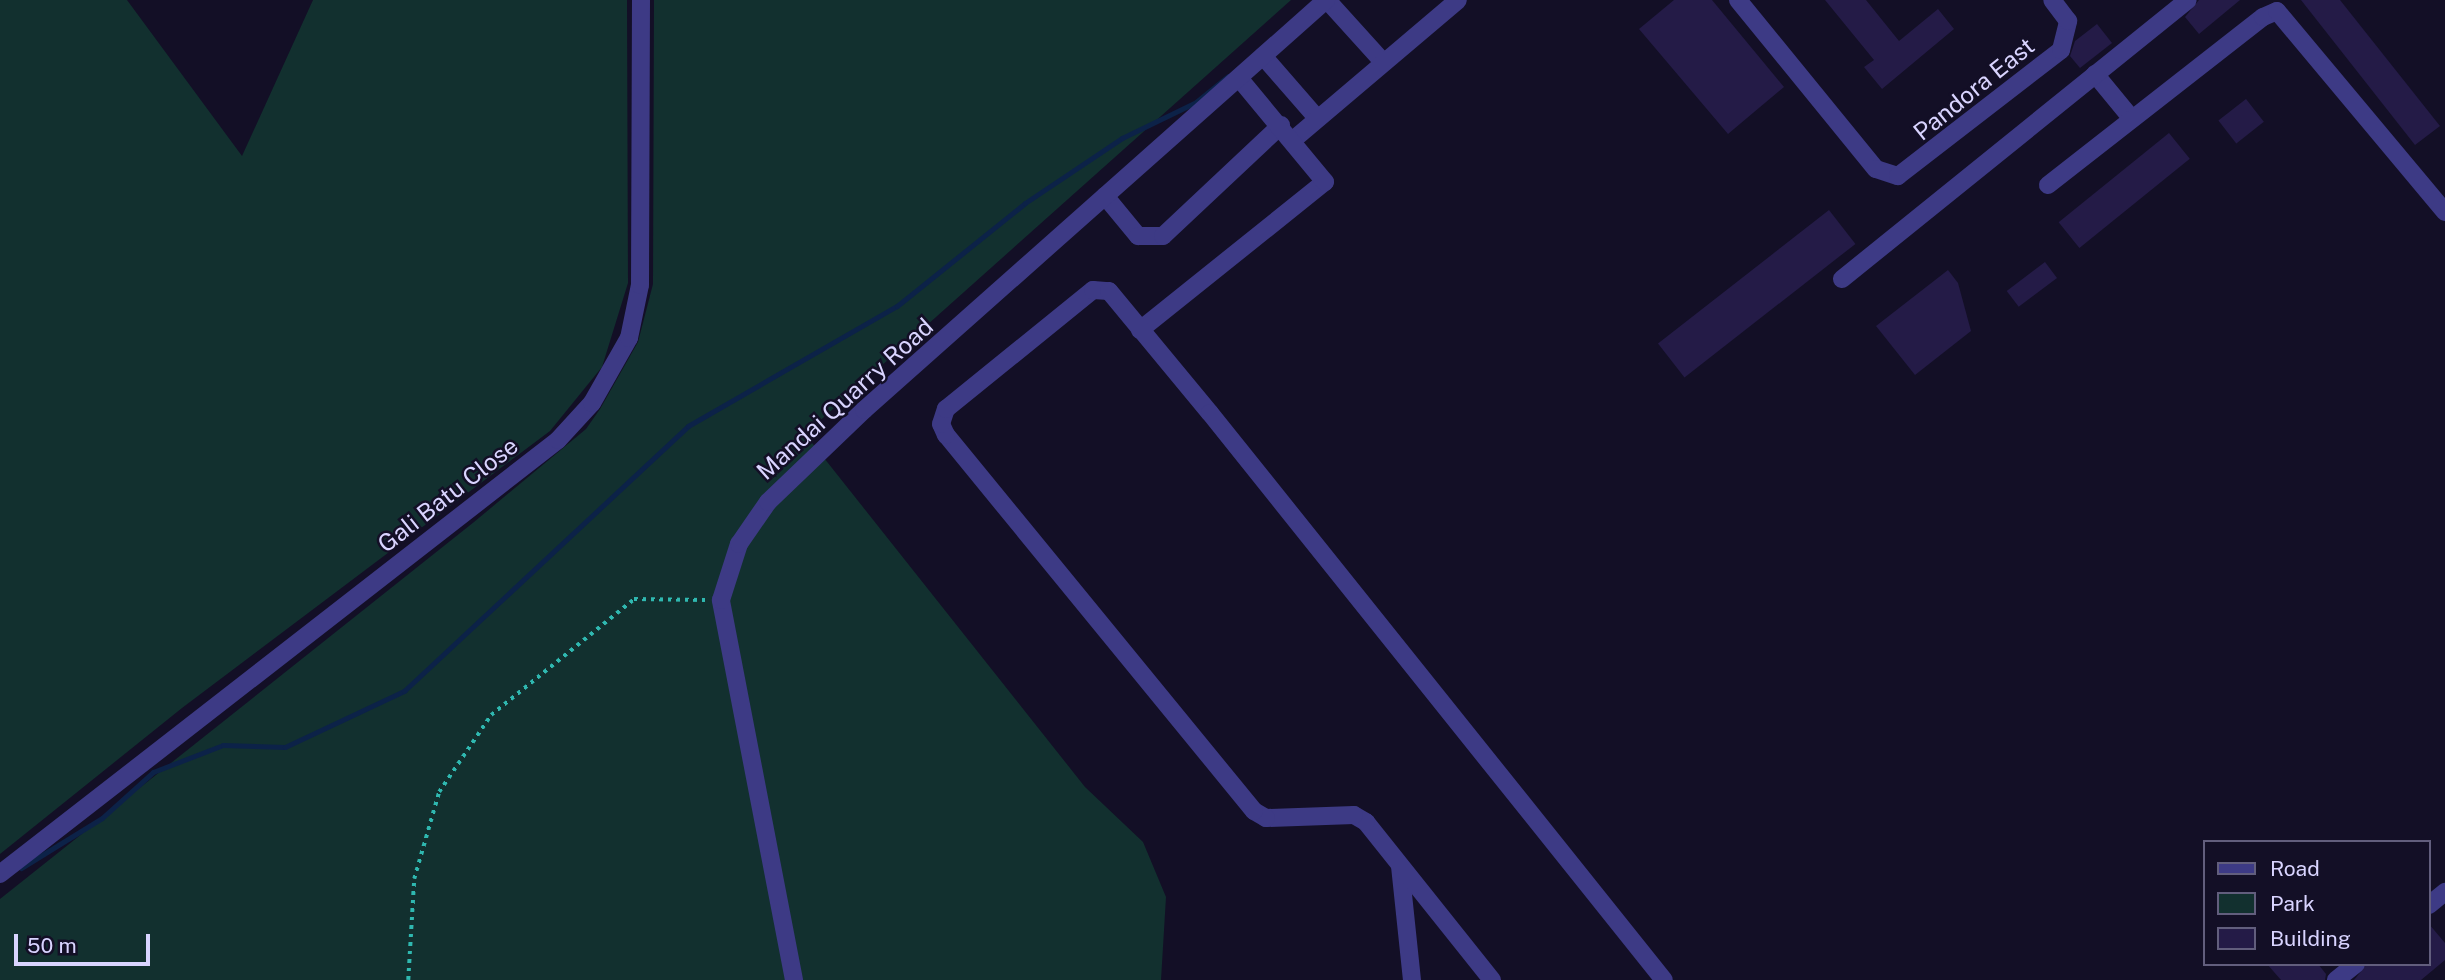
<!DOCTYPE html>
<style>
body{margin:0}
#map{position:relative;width:2445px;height:980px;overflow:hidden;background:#130f26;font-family:"Public Sans",sans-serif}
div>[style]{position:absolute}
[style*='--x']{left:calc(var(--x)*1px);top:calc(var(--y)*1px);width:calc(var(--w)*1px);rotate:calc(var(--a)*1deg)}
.green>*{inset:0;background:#12302f}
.stream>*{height:5px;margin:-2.5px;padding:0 2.5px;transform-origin:2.5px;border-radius:2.5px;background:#0c2248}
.building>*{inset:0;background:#241b47;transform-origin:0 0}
.path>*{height:3.5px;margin-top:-1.75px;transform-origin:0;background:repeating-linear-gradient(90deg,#2fb8b0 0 3.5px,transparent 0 8.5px)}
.minor>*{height:18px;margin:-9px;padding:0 9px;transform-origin:9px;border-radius:9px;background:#3d3a85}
span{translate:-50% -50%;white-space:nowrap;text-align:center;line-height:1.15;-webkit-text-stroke:5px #130f26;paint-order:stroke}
.street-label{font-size:24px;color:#d9d4ff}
.legend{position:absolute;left:2203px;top:840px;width:228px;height:126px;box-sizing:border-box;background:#130f26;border:2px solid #625e7d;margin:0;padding:9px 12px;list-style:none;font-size:21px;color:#d9d4ff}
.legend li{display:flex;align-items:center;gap:14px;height:35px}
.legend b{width:35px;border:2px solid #625e7d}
.scale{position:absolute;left:14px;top:934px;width:136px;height:32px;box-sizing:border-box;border:4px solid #d9d4ff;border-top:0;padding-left:9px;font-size:21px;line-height:24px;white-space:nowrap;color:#d9d4ff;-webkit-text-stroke:5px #130f26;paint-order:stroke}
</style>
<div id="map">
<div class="green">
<i style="clip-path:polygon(0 0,127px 0,242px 156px,313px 0,627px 0,628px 283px,602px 367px,550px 431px,182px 708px,0 854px)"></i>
<i style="clip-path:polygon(654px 0,1291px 0,805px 434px,1085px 787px,1143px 842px,1166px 897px,1161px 980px,0 980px,0 899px,474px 522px,586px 429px,600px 409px,638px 342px,653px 284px)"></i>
</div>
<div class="stream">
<i style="--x:21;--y:868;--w:95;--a:-31.7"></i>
<i style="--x:102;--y:818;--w:69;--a:-42"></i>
<i style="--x:153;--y:772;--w:75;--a:-21.1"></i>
<i style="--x:223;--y:745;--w:62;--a:1.8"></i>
<i style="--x:285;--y:747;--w:132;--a:-25.2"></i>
<i style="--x:404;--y:691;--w:388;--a:-43"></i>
<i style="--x:688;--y:426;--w:241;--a:-29.9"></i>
<i style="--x:897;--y:306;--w:164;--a:-38.8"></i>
<i style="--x:1025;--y:203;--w:117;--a:-33.8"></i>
<i style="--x:1122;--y:138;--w:82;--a:-25.9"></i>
<i style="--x:1196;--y:102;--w:41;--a:-39.1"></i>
</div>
<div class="building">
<i style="clip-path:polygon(1674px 0,1712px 0,1784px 87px,1728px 134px,1639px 29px)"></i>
<i style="clip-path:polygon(1825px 0,1866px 0,1899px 41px,1938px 9px,1954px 29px,1882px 89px,1864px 67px,1874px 60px)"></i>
<i style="clip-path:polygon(2199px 0,2240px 0,2199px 34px,2185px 17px)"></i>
<i style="clip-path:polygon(2301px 0,2340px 0,2440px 126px,2415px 145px)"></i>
<i style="clip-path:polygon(2097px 24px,2112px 43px,2080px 68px,2070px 56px,2075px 41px)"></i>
<i style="left:2246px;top:99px;width:29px;height:35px;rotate:52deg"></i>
<i style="left:2169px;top:133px;width:33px;height:142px;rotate:51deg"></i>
<i style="left:1829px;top:210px;width:43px;height:217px;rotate:52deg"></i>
<i style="left:2045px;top:262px;width:20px;height:48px;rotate:53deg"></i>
<i style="clip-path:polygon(1948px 270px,1958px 283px,1971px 331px,1915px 375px,1876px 326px)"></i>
<i style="clip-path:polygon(2429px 924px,2445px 943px,2445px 960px,2421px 980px,2354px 980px,2367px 964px,2429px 964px)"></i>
<i style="clip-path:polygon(2267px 964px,2318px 964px,2326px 974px,2325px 980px,2281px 980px)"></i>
</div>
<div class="path">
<i style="--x:408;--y:980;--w:101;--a:-86.6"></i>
<i style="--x:414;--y:879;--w:91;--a:-74"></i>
<i style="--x:439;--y:792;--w:93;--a:-56"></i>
<i style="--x:491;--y:715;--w:184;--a:-39"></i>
<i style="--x:634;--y:599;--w:71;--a:0.8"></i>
</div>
<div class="minor">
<i style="--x:1327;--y:0;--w:84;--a:47.9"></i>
<i style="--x:1738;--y:0;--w:218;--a:50.8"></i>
<i style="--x:1876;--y:169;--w:23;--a:18"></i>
<i style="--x:1898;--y:176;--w:206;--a:-37.7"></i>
<i style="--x:2061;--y:50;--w:30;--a:-76"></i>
<i style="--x:2068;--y:21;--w:26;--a:-127"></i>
<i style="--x:1263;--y:56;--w:82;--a:48.9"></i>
<i style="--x:2095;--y:74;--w:58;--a:50.6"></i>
<i style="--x:1293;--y:140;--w:216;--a:-40.3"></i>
<i style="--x:2048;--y:185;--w:273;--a:-38"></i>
<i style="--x:2263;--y:17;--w:15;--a:-23"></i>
<i style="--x:2277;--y:11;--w:262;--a:50.1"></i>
<i style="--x:1105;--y:196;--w:52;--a:50.5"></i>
<i style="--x:1138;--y:236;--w:25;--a:0"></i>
<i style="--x:1163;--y:236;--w:162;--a:-43.2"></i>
<i style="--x:1842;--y:279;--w:444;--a:-38.9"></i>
<i style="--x:1140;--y:330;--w:237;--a:-38.7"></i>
<i style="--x:1325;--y:182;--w:135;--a:-129.6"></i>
<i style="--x:1400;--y:866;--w:115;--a:84"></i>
<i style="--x:0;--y:874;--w:707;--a:-37.87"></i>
<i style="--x:558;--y:440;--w:50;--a:-47.4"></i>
<i style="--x:592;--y:403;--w:75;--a:-60.4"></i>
<i style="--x:629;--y:338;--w:54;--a:-78.3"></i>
<i style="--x:640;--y:285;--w:285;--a:-89.8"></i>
<i style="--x:2429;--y:905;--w:21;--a:-39"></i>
<i style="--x:794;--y:980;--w:387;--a:-100.9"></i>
<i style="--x:721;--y:600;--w:59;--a:-72.2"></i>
<i style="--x:739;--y:544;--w:51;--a:-55.4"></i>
<i style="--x:768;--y:502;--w:133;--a:-43.8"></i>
<i style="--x:864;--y:410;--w:618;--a:-41.59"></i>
<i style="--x:1492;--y:980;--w:202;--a:-128.6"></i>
<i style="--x:1366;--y:822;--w:14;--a:-150"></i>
<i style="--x:1354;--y:815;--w:88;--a:178"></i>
<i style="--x:1266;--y:818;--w:14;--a:-150"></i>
<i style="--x:1254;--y:811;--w:486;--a:-129.3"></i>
<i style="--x:946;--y:435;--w:12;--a:-114"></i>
<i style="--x:941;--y:424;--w:16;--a:-72"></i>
<i style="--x:946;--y:409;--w:189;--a:-39"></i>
<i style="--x:1093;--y:290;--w:16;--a:4"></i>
<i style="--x:1109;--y:291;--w:158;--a:50.4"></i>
<i style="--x:1210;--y:413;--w:726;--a:51.32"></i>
<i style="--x:2336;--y:980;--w:26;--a:-39"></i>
</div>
<div class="street-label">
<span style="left:1974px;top:89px;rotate:-39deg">Pandora East</span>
<span style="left:845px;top:399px;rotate:-42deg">Mandai Quarry Road</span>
<span style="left:448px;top:495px;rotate:-38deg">Gali Batu Close</span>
</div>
<ul class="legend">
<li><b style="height:9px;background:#3d3a85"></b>Road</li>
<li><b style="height:19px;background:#12302f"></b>Park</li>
<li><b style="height:19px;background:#241b47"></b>Building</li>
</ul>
<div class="scale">50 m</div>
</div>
